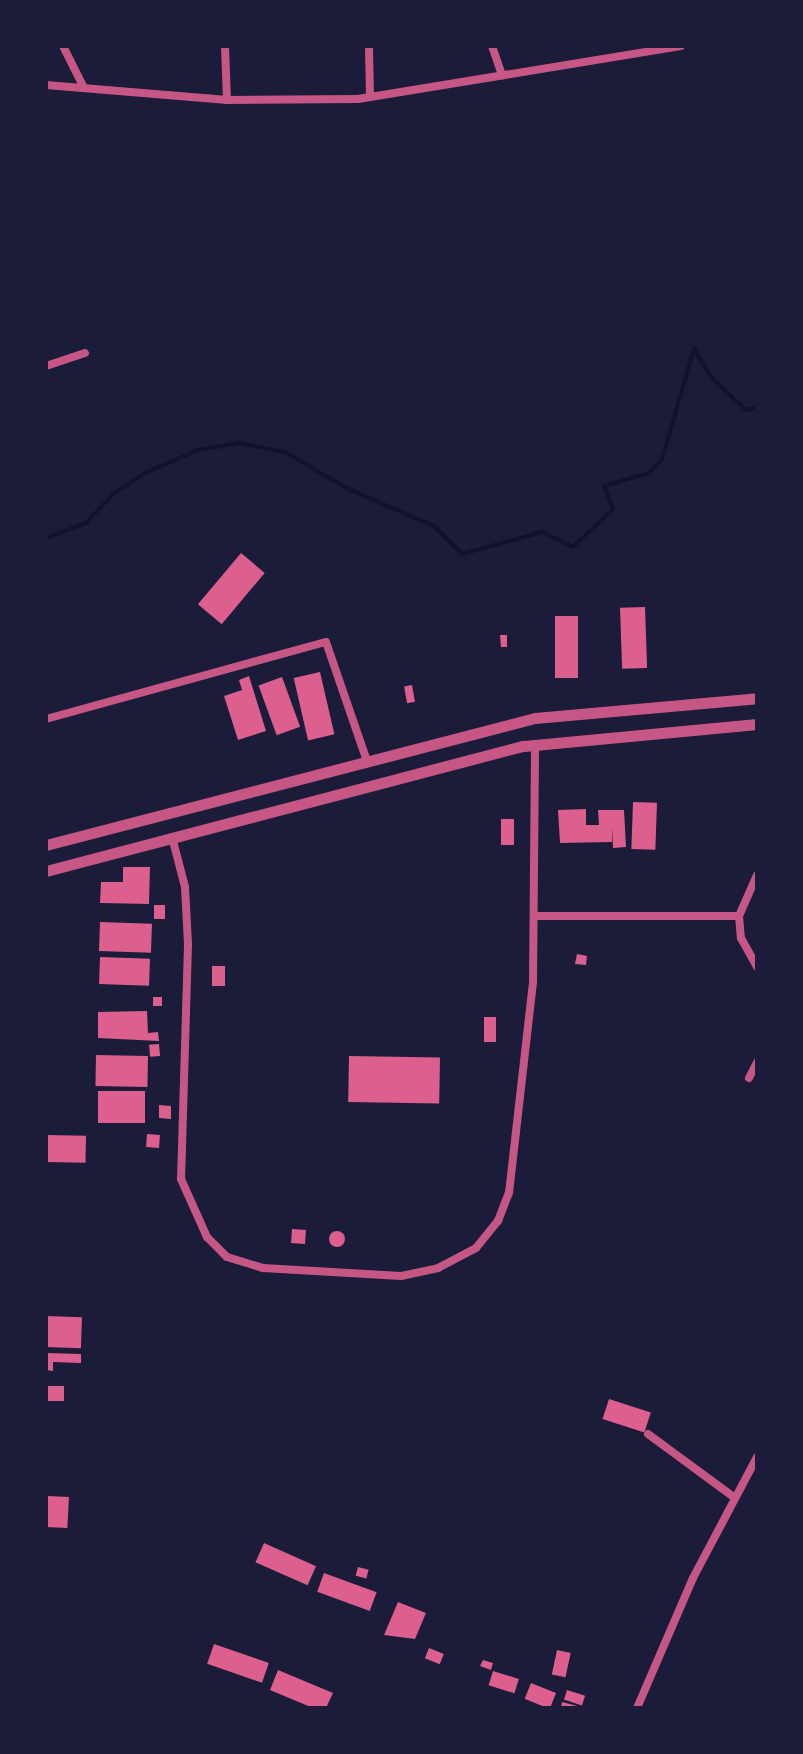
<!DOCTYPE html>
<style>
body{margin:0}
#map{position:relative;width:803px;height:1754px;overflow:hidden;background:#1b1b3a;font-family:"IBM Plex Sans",sans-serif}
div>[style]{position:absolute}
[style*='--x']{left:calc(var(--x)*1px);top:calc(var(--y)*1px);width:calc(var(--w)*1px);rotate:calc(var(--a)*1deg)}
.stream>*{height:4px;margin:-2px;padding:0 2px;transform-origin:2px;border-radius:2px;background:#12122b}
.building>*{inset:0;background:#dd5f8e;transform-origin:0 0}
.round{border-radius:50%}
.minor>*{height:8px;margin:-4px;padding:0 4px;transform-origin:4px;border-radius:4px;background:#c65784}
.tertiary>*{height:11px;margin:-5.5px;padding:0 5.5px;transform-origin:5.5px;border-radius:5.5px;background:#c65784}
span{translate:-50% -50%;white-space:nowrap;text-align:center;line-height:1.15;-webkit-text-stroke:6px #1b1b3a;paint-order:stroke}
.frame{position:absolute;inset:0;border:48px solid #1b1b3a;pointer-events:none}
</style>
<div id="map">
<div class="stream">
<i style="--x:46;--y:538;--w:43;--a:-20.6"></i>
<i style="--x:86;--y:523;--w:40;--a:-47"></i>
<i style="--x:113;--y:494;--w:40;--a:-32.9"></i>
<i style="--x:147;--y:472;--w:56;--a:-23.3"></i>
<i style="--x:198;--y:450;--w:42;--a:-9.7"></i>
<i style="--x:239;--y:443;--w:47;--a:11.1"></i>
<i style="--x:285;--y:452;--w:71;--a:30.5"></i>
<i style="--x:346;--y:488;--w:96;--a:23.4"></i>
<i style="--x:434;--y:526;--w:40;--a:45"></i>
<i style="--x:462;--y:554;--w:83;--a:-15.4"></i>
<i style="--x:542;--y:532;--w:34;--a:26"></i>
<i style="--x:573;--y:547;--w:55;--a:-43.5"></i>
<i style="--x:613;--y:509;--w:25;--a:-111"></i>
<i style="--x:604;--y:486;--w:47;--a:-16.1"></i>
<i style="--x:649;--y:473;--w:19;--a:-47"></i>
<i style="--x:662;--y:459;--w:115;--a:-73.8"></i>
<i style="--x:694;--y:349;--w:34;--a:58"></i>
<i style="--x:712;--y:378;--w:47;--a:43.3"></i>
<i style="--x:746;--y:410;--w:11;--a:-15"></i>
</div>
<div class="building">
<i style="left:241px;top:553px;width:31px;height:67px;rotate:40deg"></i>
<i style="left:645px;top:607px;width:61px;height:25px;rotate:88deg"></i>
<i style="left:555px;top:616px;width:23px;height:62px"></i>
<i style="clip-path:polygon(500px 635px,507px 635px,507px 647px,501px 647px)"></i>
<i style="left:320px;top:672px;width:64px;height:27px;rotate:77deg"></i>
<i style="clip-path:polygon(249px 676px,266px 731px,238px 740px,224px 696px,242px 690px,239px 680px)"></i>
<i style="left:282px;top:677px;width:53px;height:25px;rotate:70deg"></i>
<i style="left:412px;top:685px;width:17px;height:8px;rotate:80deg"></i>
<i style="left:633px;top:802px;width:24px;height:47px;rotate:2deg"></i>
<i style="clip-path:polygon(586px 809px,586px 825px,599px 825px,598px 810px,624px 810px,626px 847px,613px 848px,612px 826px,612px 842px,560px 843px,558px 810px)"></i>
<i style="left:501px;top:819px;width:13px;height:26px"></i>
<i style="clip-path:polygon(123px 867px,150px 867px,149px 904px,100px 903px,101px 882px,123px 882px)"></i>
<i style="left:154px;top:905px;width:11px;height:14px"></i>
<i style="left:100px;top:922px;width:52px;height:29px;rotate:2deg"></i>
<i style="clip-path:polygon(577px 954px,587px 956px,586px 965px,575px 964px)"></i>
<i style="left:100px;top:957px;width:50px;height:27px;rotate:2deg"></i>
<i style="left:212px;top:966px;width:13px;height:20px"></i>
<i style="left:153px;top:997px;width:9px;height:9px"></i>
<i style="clip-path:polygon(147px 1011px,148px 1033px,158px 1032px,159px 1041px,98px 1038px,98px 1012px)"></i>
<i style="left:484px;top:1017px;width:12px;height:25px"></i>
<i style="left:159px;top:1044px;width:12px;height:10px;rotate:85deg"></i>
<i style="left:96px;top:1055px;width:52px;height:31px;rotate:1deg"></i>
<i style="left:349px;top:1056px;width:91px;height:46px;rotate:1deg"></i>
<i style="left:145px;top:1091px;width:32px;height:47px;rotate:90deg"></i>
<i style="clip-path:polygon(159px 1105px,171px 1106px,171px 1119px,159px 1118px)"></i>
<i style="left:147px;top:1134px;width:13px;height:13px;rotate:4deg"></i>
<i style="left:46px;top:1135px;width:40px;height:27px;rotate:1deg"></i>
<i style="left:292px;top:1229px;width:14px;height:14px;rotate:4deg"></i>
<i class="round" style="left:329px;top:1231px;width:16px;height:16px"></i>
<i style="left:46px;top:1316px;width:36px;height:31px;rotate:2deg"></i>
<i style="clip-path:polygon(46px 1353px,81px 1354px,81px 1363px,53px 1362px,53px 1371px,46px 1370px)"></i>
<i style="left:46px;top:1386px;width:18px;height:15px"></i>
<i style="left:609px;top:1399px;width:44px;height:21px;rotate:18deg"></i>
<i style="left:48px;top:1496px;width:21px;height:31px;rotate:3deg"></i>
<i style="left:264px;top:1543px;width:57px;height:21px;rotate:24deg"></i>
<i style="left:358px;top:1567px;width:11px;height:9px;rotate:15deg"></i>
<i style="left:324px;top:1573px;width:56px;height:20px;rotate:20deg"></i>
<i style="clip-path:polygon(398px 1602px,426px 1613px,415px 1639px,384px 1635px)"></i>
<i style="left:214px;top:1644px;width:58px;height:21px;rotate:19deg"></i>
<i style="left:429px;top:1648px;width:16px;height:11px;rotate:22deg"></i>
<i style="left:557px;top:1650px;width:14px;height:25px;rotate:12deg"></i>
<i style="clip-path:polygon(483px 1660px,493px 1663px,491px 1670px,480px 1666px)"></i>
<i style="clip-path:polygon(278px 1670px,333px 1693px,326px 1708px,313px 1708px,270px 1690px)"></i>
<i style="left:493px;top:1671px;width:27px;height:15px;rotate:17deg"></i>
<i style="left:531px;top:1683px;width:27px;height:17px;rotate:22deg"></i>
<i style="left:567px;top:1690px;width:19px;height:10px;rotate:18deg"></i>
<i style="clip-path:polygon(562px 1702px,581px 1707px,581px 1708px,561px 1708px)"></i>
</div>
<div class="minor">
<i style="--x:63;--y:46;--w:45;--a:63.4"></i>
<i style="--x:225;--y:46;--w:54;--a:87.9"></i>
<i style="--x:369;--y:46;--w:51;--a:88.9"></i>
<i style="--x:492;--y:46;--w:31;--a:71"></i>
<i style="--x:46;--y:85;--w:182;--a:4.7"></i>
<i style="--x:227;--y:100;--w:131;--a:-0.4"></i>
<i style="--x:358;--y:99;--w:327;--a:-9.3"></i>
<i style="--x:46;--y:366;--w:41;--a:-18.4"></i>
<i style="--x:46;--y:719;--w:290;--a:-15.4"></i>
<i style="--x:326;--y:642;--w:126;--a:71"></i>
<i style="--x:172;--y:837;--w:52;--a:75.4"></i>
<i style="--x:185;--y:887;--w:58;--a:87"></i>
<i style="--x:188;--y:945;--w:234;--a:91.7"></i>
<i style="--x:181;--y:1179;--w:64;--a:65.9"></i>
<i style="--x:207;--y:1237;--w:28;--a:45"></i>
<i style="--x:227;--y:1257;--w:38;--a:17"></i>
<i style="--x:263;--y:1268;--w:138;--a:3.3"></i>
<i style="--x:401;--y:1276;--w:38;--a:-12"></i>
<i style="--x:438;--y:1268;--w:43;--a:-27.8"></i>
<i style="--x:476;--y:1248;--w:35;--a:-51"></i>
<i style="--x:498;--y:1221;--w:30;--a:-69"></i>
<i style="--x:509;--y:1193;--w:212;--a:-83.5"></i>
<i style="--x:533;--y:982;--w:238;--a:-89.5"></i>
<i style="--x:757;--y:875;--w:45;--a:113.7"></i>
<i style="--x:739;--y:916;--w:22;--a:85"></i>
<i style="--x:741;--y:938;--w:33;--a:61"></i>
<i style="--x:534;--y:916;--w:205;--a:0"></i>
<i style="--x:749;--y:1078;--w:18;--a:-63"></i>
<i style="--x:648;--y:1434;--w:108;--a:36.3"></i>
<i style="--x:637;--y:1708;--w:142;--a:-66.7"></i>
<i style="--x:693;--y:1578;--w:137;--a:-62.1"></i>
</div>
<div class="tertiary">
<i style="--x:46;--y:845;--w:505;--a:-14.56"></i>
<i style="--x:535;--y:718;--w:223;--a:-5.1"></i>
<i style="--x:46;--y:871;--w:494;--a:-14.7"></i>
<i style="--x:524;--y:746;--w:234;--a:-5.4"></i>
</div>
<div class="frame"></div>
</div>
